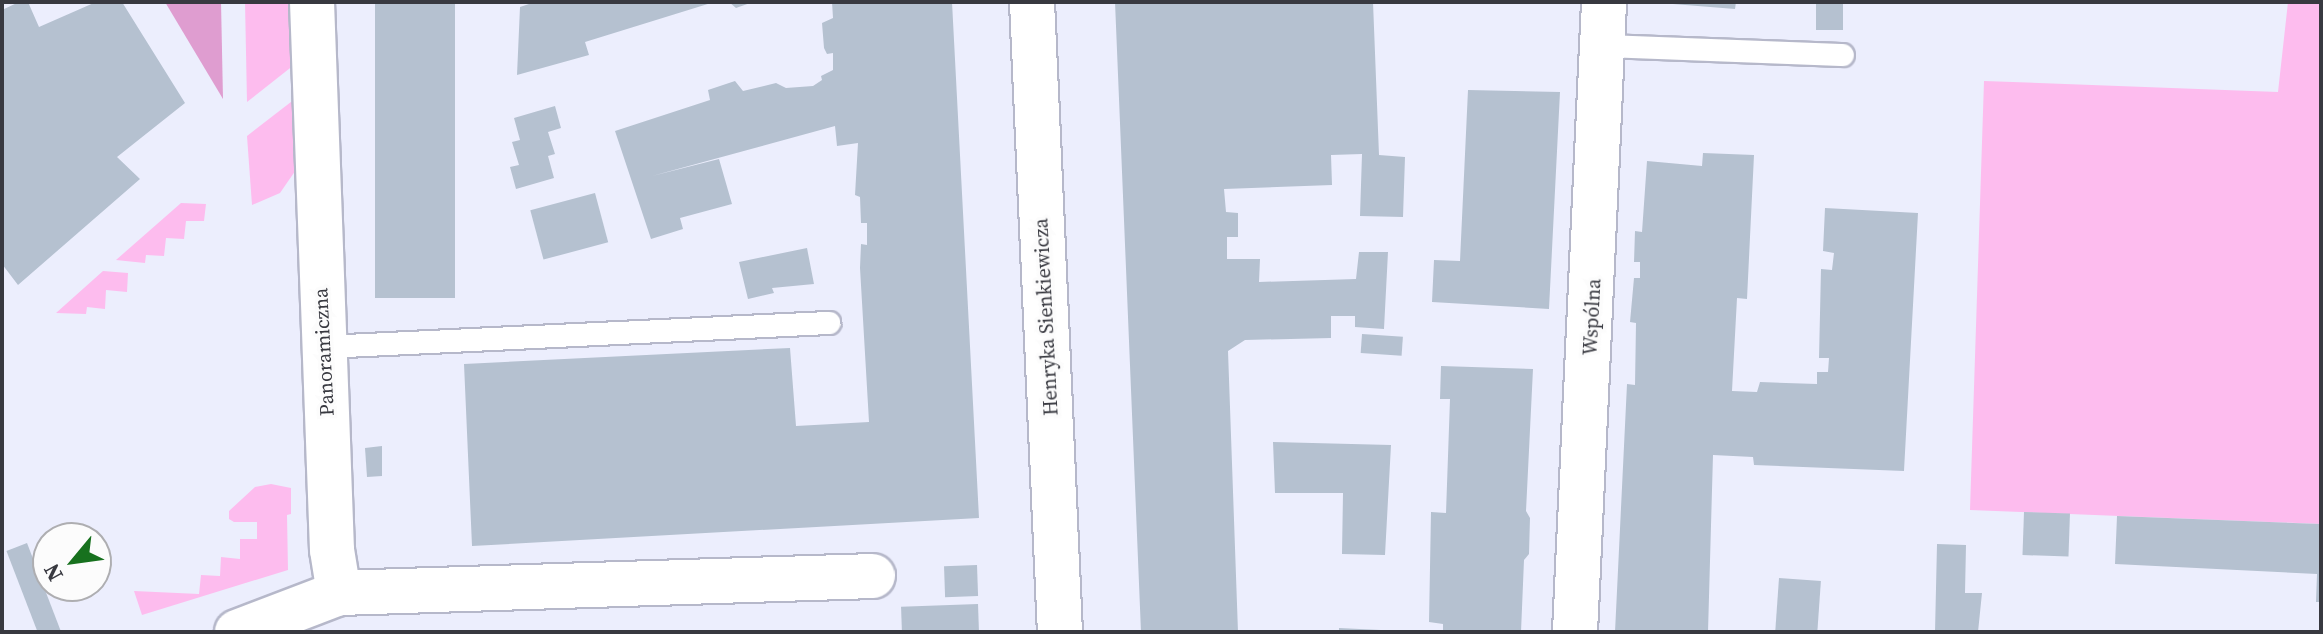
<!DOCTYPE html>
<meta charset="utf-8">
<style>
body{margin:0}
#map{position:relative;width:2323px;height:634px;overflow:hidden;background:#eceefd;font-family:"Source Serif 4",serif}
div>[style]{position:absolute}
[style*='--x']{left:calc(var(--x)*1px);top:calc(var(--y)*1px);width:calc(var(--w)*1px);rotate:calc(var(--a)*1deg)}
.green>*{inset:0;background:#fdbcee}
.forest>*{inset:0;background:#df9dd0}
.building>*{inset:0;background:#b5c1d0;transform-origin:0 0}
.roads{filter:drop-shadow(2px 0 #b6b8ca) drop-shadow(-2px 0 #b6b8ca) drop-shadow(0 2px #b6b8ca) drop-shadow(0 -2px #b6b8ca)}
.lane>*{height:22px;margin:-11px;padding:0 11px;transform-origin:11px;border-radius:11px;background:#fff}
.street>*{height:44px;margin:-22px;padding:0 22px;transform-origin:22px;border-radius:22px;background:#fff}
span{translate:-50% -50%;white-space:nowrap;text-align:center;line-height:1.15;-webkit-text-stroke:7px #fcfcfc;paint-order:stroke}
.street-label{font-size:20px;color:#383940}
.frame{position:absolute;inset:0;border:4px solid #383940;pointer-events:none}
.north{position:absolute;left:32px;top:522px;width:80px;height:80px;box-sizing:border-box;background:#fcfcfc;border:2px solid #aeaeb1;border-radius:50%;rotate:241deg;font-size:22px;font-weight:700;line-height:32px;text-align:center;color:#383940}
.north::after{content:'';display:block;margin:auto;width:28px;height:36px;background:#17711e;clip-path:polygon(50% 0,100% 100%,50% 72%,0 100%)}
</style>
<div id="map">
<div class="green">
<i style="clip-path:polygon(245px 2px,297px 2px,299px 61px,247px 102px)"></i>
<i style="clip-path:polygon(2288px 2px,2321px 2px,2321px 524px,1970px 510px,1984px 81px,2278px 92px)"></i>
<i style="clip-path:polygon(300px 95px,300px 164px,280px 193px,252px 205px,247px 136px)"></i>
<i style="clip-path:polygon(181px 203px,206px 204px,204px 221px,186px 221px,184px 239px,166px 238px,164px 256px,146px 255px,145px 263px,116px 260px)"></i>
<i style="clip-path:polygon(103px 271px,128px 273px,127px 292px,106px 290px,105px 309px,87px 307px,86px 314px,56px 313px)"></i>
<i style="clip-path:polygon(271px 484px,291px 488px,291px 514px,287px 515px,288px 570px,142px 615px,134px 591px,199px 594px,201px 575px,220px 576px,221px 557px,240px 559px,240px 539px,257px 539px,257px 522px,234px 522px,229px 519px,229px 511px,255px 487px)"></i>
</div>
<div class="forest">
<i style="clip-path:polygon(165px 2px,221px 2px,223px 99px)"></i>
</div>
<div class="building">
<i style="clip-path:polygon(19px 2px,28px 2px,39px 27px,96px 2px,122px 2px,185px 103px,117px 157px,140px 179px,18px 285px,2px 264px,2px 10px)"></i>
<i style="left:375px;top:2px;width:80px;height:296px"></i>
<i style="clip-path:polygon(535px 2px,711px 2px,711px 3px,585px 42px,589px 55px,517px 75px,520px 7px)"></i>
<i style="clip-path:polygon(729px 2px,753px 2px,736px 8px)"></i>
<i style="clip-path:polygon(832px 2px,952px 2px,979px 518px,472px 546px,464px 364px,790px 348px,796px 426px,869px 422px,860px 268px,861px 244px,867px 245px,867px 223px,861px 223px,860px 197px,855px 195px,858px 143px,837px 146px,835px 126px,652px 176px,719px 159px,732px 204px,680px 218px,683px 229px,651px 239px,615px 131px,710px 100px,708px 90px,735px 81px,743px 91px,776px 83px,786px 88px,813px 86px,822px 80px,821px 76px,833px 70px,833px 53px,827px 54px,824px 48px,822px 23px,833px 18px)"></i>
<i style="clip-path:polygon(1115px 2px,1373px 2px,1379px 155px,1405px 157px,1403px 217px,1360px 216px,1362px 154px,1331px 155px,1332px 185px,1224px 189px,1226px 212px,1238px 213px,1238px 237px,1227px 237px,1227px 259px,1260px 259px,1259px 282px,1356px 279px,1359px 252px,1388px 252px,1384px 329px,1355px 327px,1355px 316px,1331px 316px,1331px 338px,1245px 340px,1228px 351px,1238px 632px,1141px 632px)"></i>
<i style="clip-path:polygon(1648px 2px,1736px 2px,1735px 9px)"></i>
<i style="left:1816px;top:2px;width:27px;height:28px"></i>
<i style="clip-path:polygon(1468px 90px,1560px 92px,1549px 309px,1432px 302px,1434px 260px,1460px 261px)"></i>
<i style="clip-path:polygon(555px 106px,561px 128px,548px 132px,555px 154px,548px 156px,554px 178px,516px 189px,510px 167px,519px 165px,512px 142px,520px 140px,514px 118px)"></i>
<i style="clip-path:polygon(1703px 153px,1754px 155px,1747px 299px,1737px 298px,1732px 391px,1757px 392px,1760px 382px,1817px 384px,1817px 372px,1828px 372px,1829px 358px,1819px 358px,1821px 269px,1832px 270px,1834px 253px,1823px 251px,1825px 208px,1918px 213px,1904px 471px,1754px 465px,1753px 457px,1713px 455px,1708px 632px,1615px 632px,1627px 384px,1635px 385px,1636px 323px,1630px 322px,1634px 278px,1640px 278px,1640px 262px,1634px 262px,1635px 231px,1642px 232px,1647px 161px,1702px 166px)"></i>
<i style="left:595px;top:193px;width:51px;height:67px;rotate:75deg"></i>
<i style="clip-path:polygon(807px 248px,814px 284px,772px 288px,774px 293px,748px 299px,739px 262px)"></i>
<i style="left:1362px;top:334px;width:41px;height:19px;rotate:4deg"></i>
<i style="clip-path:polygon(1441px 366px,1533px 369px,1526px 511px,1530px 518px,1529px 554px,1524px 560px,1521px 632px,1443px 632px,1443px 624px,1429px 622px,1431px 512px,1446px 513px,1450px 399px,1440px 399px)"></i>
<i style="clip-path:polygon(1273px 442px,1391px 445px,1385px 555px,1342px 554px,1343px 493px,1275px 493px)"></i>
<i style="clip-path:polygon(382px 446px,382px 476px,367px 477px,365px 448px)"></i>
<i style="left:2024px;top:512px;width:46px;height:43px;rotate:2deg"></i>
<i style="clip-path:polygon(2117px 516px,2321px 524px,2321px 602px,2316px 602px,2317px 574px,2115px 564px)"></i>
<i style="left:27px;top:543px;width:95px;height:22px;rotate:69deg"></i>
<i style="clip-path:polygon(1937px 544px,1966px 545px,1965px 593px,1982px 593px,1978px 632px,1935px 632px)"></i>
<i style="left:977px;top:565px;width:31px;height:33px;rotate:88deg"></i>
<i style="left:1779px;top:578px;width:42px;height:54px;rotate:4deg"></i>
<i style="left:978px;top:604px;width:28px;height:77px;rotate:88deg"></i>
<i style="clip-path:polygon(1339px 628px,1381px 630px,1381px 632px,1339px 632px)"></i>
</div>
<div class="roads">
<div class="lane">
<i style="--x:1604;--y:46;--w:239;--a:2.2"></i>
<i style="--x:325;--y:347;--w:505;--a:-2.73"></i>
</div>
<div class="street">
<i style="--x:312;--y:2;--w:548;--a:87.91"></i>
<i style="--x:332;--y:550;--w:44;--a:80.8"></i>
<i style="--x:1032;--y:2;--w:631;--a:87.46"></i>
<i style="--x:237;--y:632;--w:109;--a:-20.9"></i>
<i style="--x:339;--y:593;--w:534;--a:-1.82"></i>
<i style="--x:1575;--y:632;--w:631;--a:-87.36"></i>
</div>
</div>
<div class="street-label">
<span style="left:1046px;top:317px;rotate:-93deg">Henryka Sienkiewicza</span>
<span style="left:1592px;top:317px;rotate:-87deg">Wspólna</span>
<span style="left:324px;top:352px;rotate:-93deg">Panoramiczna</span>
</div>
<div class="frame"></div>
<div class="north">N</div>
</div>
